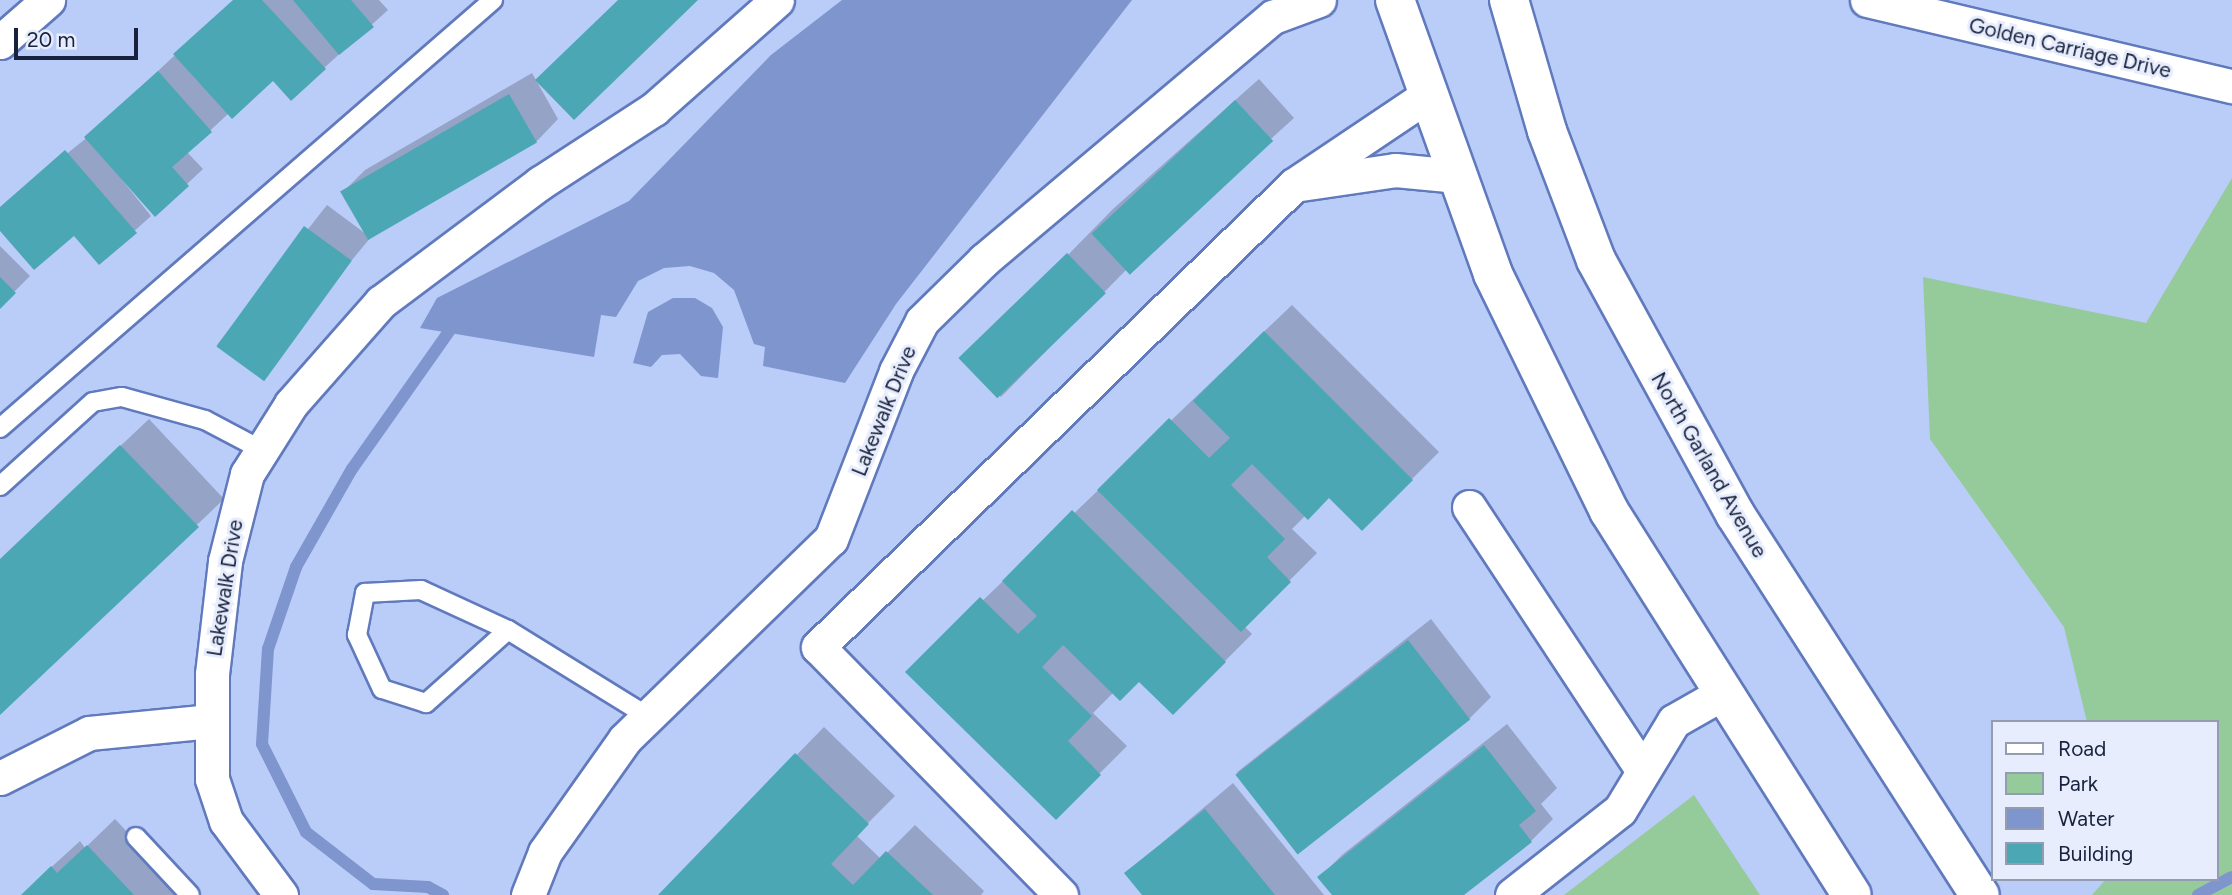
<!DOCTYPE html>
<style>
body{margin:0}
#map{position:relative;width:2232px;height:895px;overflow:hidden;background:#baccf8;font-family:Figtree,sans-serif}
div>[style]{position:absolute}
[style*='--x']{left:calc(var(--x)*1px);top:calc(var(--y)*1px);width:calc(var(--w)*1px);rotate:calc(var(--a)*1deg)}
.green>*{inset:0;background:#95ca9a}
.water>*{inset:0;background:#7e95ce}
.shadow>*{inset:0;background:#0003}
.stream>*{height:12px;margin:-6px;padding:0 6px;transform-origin:6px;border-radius:6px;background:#7e95ce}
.building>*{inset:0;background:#4ba7b3;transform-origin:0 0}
.roads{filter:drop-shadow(2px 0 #607abd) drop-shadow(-2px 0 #607abd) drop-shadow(0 2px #607abd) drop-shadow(0 -2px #607abd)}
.lane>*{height:18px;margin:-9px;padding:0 9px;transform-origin:9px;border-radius:9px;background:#fff}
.street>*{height:33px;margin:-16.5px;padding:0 16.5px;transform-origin:16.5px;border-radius:16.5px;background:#fff}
.secondary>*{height:38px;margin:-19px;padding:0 19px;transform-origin:19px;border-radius:19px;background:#fff}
span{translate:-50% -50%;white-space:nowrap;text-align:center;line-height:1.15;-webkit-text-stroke:6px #e7edfd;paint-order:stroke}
.street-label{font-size:21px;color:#18223e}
.legend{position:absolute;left:1991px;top:720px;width:228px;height:161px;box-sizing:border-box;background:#e7edfd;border:2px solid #949cb1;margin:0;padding:9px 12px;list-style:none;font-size:21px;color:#18223e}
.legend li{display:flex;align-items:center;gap:14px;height:35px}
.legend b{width:35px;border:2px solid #949cb1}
.scale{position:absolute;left:14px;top:28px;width:124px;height:32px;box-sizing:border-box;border:4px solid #18223e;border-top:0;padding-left:9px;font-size:21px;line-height:24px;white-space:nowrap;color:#18223e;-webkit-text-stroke:5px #e7edfd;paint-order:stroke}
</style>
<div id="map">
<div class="green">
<i style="clip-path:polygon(2232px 178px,2232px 895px,2092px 895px,2106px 879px,2216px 879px,2216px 722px,2087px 722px,2064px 627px,1930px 439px,1923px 277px,2146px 323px)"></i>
<i style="clip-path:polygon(1694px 795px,1760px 895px,1564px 895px)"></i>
</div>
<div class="water">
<i style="clip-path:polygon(842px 0,1132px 0,896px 304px,845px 383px,763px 366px,765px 347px,754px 344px,734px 290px,714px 273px,690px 266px,664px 268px,638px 281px,616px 317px,601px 315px,594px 357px,420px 328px,437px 298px,629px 201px,771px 55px)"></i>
<i style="clip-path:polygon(695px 298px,712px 308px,723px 327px,718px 378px,701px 376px,680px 354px,662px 355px,651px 367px,633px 363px,648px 312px,673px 298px)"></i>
</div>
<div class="shadow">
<i style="clip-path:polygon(234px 0,379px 0,388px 10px,324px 68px,273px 79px,229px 113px,187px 152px,203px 169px,155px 214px,107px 161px,151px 216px,99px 263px,74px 234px,0 228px,6px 202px,84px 140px)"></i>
<i style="clip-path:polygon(532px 73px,558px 119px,536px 142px,371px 237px,257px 375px,217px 345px,327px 205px,366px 234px,343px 192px,365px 170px)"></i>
<i style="clip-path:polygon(1259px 79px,1294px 118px,1127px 269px,1001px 397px,964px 361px,1113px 209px)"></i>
<i style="clip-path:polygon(0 246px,30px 276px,0 306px)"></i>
<i style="clip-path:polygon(1292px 305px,1439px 452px,1362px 529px,1329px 496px,1306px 515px,1292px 529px,1317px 553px,1244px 626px,1252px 634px,1173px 713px,1139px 680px,1114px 692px,1093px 713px,1127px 746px,1056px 817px,908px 672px)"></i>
<i style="clip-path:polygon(149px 419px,224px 499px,0 713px,0 560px)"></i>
<i style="clip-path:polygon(1431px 619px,1491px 697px,1469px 719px,1236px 773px)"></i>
<i style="clip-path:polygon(1507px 724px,1557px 788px,1541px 804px,1553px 819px,1531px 841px,1462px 895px,1334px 895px,1320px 877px,1342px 855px)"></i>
<i style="clip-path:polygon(824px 727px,895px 796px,856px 835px,881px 859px,915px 825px,984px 891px,981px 895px,660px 895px)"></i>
<i style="clip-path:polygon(1233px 783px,1324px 895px,1144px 895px,1126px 873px)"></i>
<i style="clip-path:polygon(115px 819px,186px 895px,21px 895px,80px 841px,85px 848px)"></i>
</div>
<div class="stream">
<i style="--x:443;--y:895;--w:17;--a:-152"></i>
<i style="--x:428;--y:887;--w:55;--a:-176.9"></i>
<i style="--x:373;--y:884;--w:85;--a:-142.2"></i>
<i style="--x:306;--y:832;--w:98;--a:-116.6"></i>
<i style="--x:262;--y:744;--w:95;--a:-86.4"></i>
<i style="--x:268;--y:649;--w:87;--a:-71.1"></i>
<i style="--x:296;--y:567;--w:113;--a:-60.3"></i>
<i style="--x:352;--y:469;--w:182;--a:-54.8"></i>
<i style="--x:2198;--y:895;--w:38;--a:-28"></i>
</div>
<div class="building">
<i style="clip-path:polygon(233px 0,262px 0,326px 69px,291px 101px,273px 81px,232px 119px,173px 54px)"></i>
<i style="clip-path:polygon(293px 0,351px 0,374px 27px,339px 55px)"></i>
<i style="clip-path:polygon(618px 0,698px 0,574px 120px,535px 80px)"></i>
<i style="clip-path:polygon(158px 71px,212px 132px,172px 167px,189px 186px,155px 217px,84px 137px)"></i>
<i style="left:509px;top:94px;width:56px;height:195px;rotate:60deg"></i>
<i style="left:1235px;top:100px;width:56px;height:196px;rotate:47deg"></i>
<i style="clip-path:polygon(65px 150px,137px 233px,99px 265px,74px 236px,34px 270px,0 231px,0 207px)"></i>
<i style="left:304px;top:226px;width:59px;height:149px;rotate:36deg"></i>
<i style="left:1067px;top:253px;width:56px;height:151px;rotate:46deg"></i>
<i style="clip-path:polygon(0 277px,16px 293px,0 309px)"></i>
<i style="clip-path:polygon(1264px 331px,1413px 480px,1362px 531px,1329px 498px,1308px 520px,1252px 464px,1231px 485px,1285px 539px,1267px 557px,1291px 582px,1241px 632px,1097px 490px,1169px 418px,1209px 458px,1230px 438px,1193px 401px)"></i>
<i style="clip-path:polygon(120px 445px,199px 527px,0 715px,0 559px)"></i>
<i style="clip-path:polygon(1072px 510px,1226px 662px,1173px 715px,1139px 682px,1120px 701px,1063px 645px,1042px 667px,1092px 716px,1068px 741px,1101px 775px,1056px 820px,905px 672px,980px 597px,1018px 634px,1037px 616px,1002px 581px)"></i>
<i style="left:1408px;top:640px;width:101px;height:219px;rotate:52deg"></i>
<i style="clip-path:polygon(1484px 745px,1536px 811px,1519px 825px,1532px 842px,1464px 895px,1332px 895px,1317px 877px)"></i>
<i style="clip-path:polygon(795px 753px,869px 824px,831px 864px,853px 885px,886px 851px,933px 895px,658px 895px)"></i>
<i style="clip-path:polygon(1205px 809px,1275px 895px,1142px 895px,1124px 873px)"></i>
<i style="clip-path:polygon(87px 845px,134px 895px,21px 895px,51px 866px,57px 873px)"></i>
</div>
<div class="roads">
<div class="lane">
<i style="--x:0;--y:428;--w:653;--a:-40.96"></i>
<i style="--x:0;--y:486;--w:125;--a:-42.1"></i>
<i style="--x:93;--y:402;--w:29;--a:-10"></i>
<i style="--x:122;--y:397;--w:86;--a:15.5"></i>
<i style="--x:205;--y:420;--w:64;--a:27.8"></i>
<i style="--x:508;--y:630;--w:110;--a:138.3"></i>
<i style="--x:426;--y:703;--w:46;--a:-162.3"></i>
<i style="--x:382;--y:689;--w:60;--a:-114.8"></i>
<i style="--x:357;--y:635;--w:43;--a:-79.2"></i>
<i style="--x:365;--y:593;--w:56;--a:-3.1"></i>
<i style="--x:421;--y:590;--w:96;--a:24.7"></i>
<i style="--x:508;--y:630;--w:163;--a:31.7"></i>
<i style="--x:136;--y:837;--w:79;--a:47"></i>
</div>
<div class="street">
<i style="--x:1867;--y:0;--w:375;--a:13.3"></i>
<i style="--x:0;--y:42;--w:64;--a:-41.2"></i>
<i style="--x:1428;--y:95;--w:161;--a:146.1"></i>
<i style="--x:1294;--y:185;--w:102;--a:-8.4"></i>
<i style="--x:1395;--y:170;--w:61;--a:5.6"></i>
<i style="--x:1469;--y:507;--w:316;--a:56.6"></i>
<i style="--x:0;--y:778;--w:100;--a:-26.8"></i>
<i style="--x:89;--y:733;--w:123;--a:-5.6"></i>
<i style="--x:281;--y:895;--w:92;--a:-126.6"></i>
<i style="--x:226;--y:821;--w:44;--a:-108.4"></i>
<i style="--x:212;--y:779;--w:105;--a:-90"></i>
<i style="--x:212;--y:674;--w:114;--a:-83.4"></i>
<i style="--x:225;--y:561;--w:90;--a:-75.8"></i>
<i style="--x:247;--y:474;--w:83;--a:-57.8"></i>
<i style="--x:291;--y:404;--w:136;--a:-48.6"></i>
<i style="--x:381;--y:302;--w:199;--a:-36.8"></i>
<i style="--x:540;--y:183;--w:136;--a:-33"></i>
<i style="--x:654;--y:109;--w:164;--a:-41.5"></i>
<i style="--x:528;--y:895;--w:46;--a:-68.4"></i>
<i style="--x:545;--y:852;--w:138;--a:-54.7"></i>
<i style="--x:625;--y:739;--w:287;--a:-44.2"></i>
<i style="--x:831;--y:539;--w:180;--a:-68.8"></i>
<i style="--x:896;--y:371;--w:56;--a:-62.5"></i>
<i style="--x:922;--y:321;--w:87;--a:-44.5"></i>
<i style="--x:984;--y:260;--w:378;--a:-40.1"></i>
<i style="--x:1273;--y:17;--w:49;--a:-20.3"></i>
<i style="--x:1061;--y:895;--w:347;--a:-134.4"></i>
<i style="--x:818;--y:647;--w:663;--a:-44.14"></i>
<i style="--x:1512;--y:895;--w:137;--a:-38.2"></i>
<i style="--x:1620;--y:810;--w:104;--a:-58.8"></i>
<i style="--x:1674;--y:721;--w:56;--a:-29.7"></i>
</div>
<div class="secondary">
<i style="--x:1395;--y:0;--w:291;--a:70.3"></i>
<i style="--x:1493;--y:274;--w:264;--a:63.9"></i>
<i style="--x:1609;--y:511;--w:454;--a:57.7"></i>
<i style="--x:1509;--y:0;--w:136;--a:73.8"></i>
<i style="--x:1547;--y:131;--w:138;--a:69.2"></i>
<i style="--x:1596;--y:260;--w:290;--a:61.3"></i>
<i style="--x:1735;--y:514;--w:453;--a:57.3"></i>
</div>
</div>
<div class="street-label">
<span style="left:2070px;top:48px;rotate:13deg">Golden Carriage Drive</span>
<span style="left:884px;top:411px;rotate:-68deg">Lakewalk Drive</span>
<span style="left:1709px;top:465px;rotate:60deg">North Garland Avenue</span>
<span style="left:225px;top:588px;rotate:-81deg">Lakewalk Drive</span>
</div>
<ul class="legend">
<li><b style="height:9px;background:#fff"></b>Road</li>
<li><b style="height:19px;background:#95ca9a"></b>Park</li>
<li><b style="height:19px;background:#7e95ce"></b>Water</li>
<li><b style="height:19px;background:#4ba7b3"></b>Building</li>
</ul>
<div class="scale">20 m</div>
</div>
